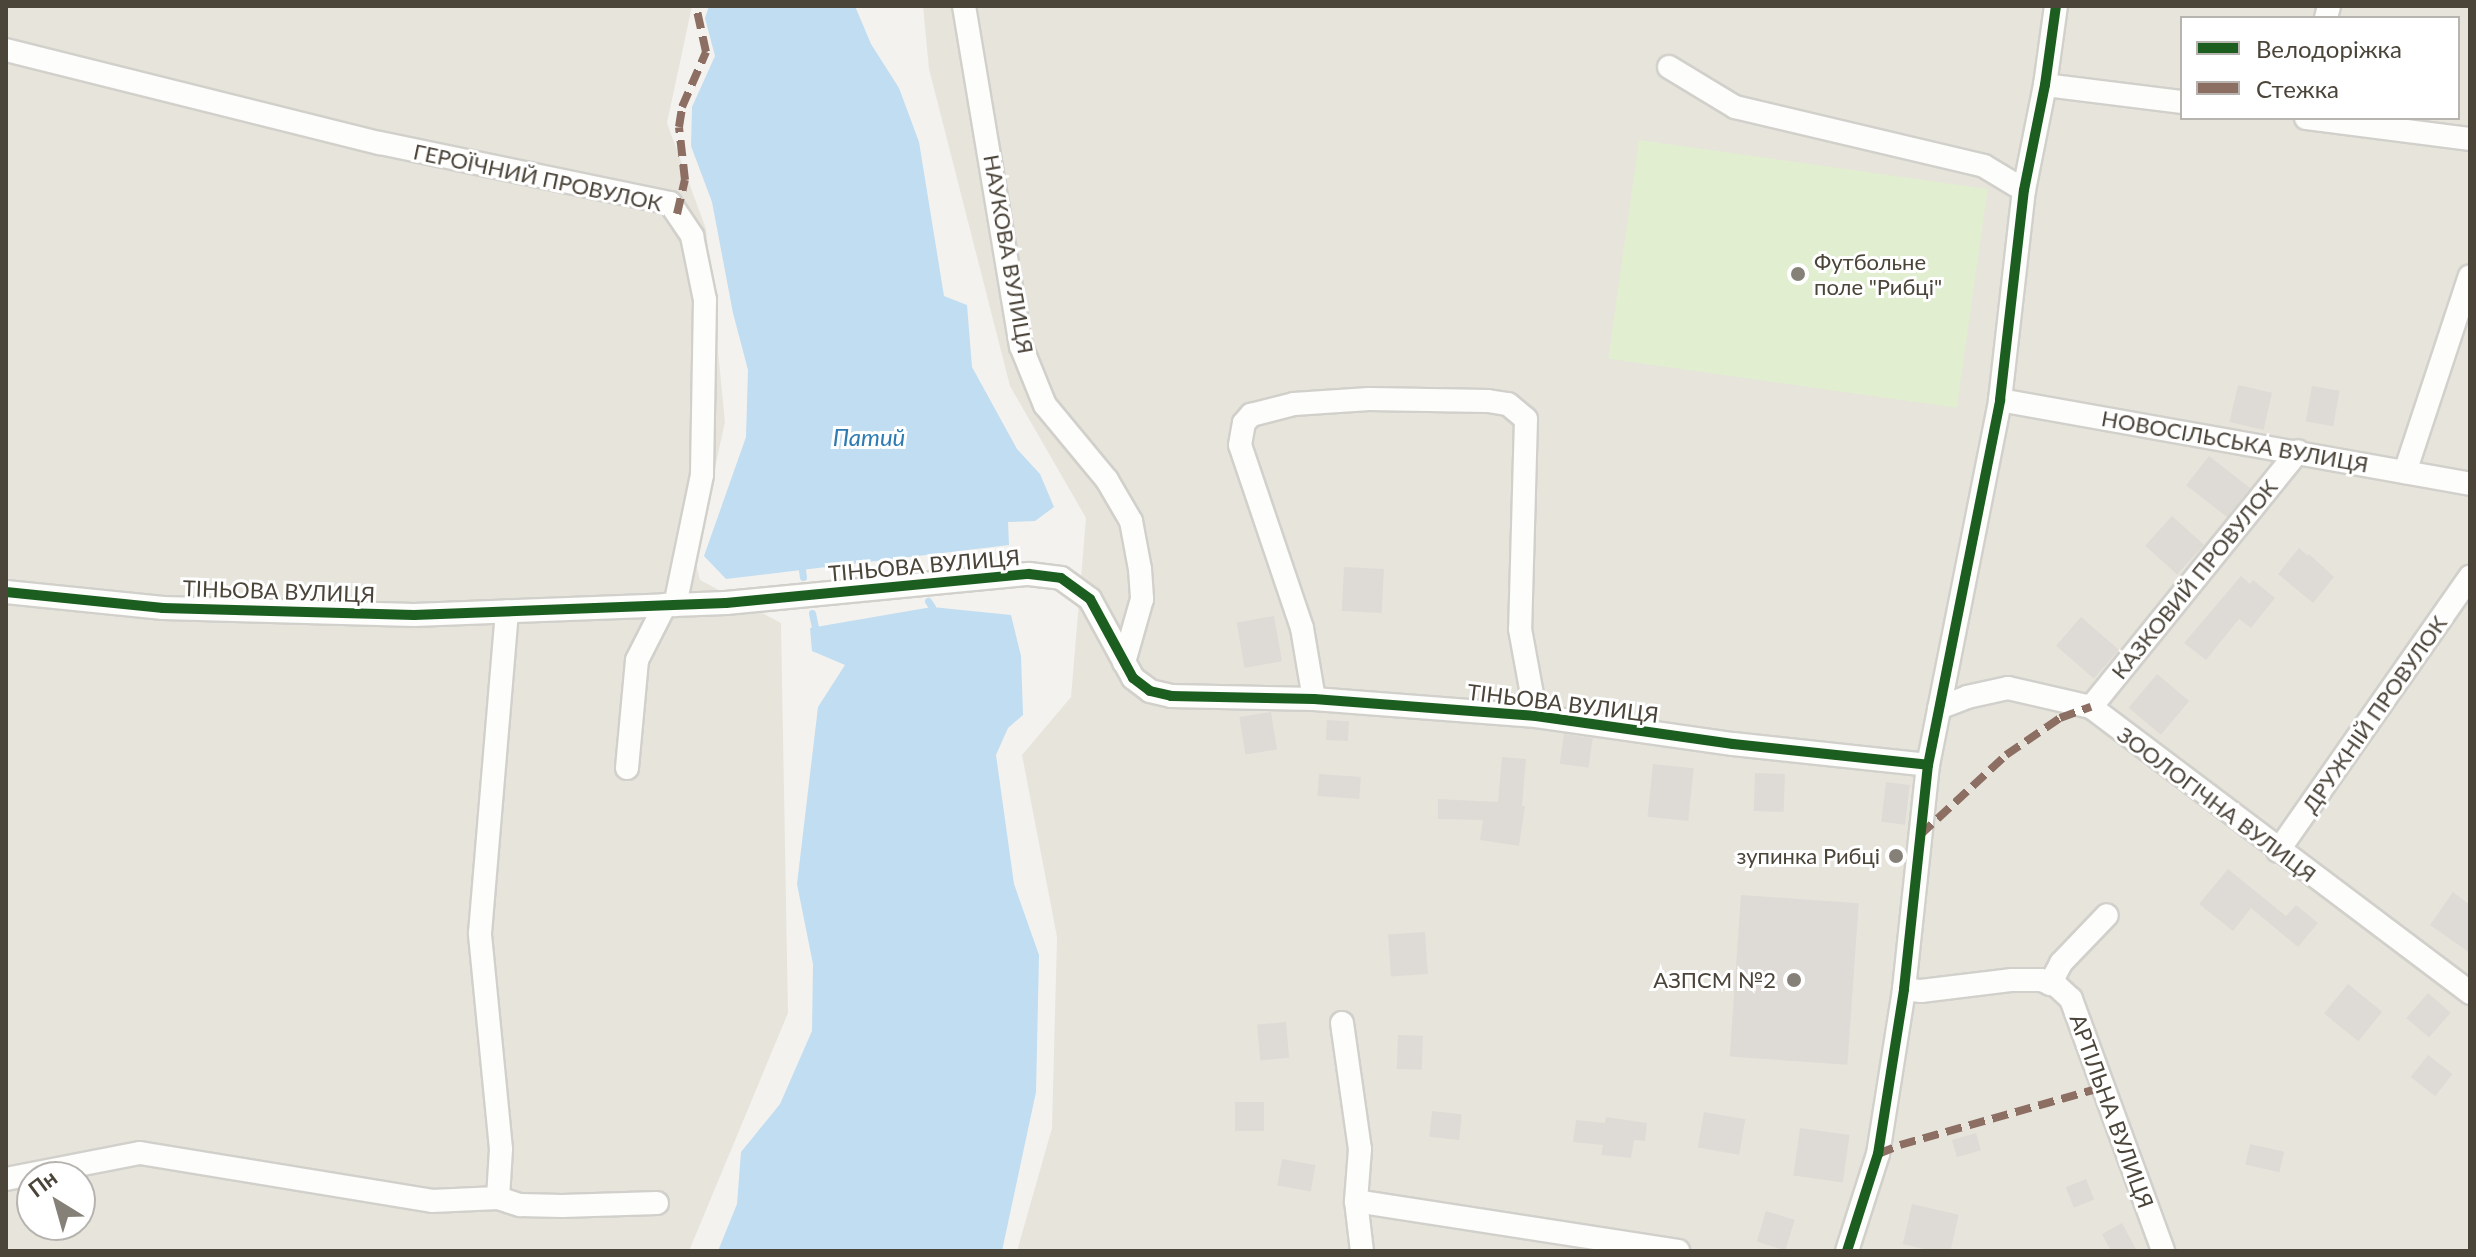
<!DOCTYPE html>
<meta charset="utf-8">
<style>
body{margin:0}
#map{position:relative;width:2476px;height:1257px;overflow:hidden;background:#f4f2ee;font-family:Lato,sans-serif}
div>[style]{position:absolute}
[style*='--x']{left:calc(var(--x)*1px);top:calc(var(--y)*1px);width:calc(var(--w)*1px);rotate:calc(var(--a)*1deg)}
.residential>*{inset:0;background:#e7e4dc}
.green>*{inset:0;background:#e1eecf;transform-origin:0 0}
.water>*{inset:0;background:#c0ddf1}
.stream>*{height:7px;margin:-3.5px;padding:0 3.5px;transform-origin:3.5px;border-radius:3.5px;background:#c0ddf1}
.building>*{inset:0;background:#dedbd6;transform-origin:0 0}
.roads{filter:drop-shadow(2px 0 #d2d0cb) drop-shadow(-2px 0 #d2d0cb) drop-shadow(0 2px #d2d0cb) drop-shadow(0 -2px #d2d0cb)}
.minor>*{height:22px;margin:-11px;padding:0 11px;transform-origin:11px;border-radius:11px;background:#fdfdfc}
.quiet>*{height:8px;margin-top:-4px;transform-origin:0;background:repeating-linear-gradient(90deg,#8d6e63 0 16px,transparent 0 24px)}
.cycleway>*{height:10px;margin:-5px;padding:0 5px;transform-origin:5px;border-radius:5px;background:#1b5e20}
.dots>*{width:22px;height:22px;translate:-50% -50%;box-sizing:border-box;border:4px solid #fff;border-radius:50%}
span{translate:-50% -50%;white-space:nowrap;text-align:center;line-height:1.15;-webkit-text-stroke:6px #fff;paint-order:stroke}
.street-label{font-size:22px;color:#4b4439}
.poi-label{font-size:22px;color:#4b4439}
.left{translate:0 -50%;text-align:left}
.right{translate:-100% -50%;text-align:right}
.water-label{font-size:24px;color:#2e7ab2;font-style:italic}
.frame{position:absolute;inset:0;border:8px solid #4b4439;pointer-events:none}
.legend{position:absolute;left:2180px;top:16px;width:280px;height:104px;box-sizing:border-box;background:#fff;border:2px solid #b7b4b0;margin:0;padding:10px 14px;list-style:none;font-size:24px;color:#4b4439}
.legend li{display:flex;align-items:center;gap:16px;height:40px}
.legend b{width:40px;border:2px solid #b7b4b0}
.north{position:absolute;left:16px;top:1161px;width:80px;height:80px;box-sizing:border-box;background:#fff;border:2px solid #b7b4b0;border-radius:50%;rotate:323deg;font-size:22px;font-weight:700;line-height:32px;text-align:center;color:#4b4439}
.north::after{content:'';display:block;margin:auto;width:28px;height:36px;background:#868178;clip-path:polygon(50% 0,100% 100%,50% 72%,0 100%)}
</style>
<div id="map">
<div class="residential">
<i style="clip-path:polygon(evenodd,6px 6px,692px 6px,667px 123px,706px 229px,725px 422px,695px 560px,700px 580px,781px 623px,788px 1013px,689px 1251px,6px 1251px,6px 6px,32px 1177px,80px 1177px,80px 1225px,32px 1225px,32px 1177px)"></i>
<i style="clip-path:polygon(evenodd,923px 6px,2470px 6px,2470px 1251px,1017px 1251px,1052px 1128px,1057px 937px,1022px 755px,1071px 697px,1086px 518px,1010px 386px,929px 69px,923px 6px,2182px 18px,2458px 18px,2458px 118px,2182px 118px,2182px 18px)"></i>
</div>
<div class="green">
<i style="left:1639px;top:140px;width:352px;height:221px;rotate:8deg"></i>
</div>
<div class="water">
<i style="clip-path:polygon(709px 6px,855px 6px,871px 44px,899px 88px,919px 142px,944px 296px,967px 305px,972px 367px,1017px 449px,1040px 474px,1054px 507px,1035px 521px,1008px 522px,1009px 545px,726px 579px,704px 556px,746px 437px,748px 370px,733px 313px,712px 202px,691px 146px,692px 107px,715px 56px,705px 18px)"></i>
<i style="clip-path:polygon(932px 607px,1011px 615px,1021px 656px,1023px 715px,1008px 728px,996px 755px,1014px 884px,1039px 955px,1036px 1092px,1002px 1251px,718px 1251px,737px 1204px,741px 1152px,780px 1104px,812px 1031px,813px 964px,797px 884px,818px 707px,845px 665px,812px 651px,810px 628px)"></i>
</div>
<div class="stream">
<i style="--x:898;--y:558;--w:12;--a:55"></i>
<i style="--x:802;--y:570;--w:7;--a:82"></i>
<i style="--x:928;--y:601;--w:7;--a:56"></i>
<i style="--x:812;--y:613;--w:14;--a:78"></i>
</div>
<div class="building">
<i style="left:2238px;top:385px;width:35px;height:38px;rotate:13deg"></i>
<i style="left:2312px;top:386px;width:28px;height:36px;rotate:10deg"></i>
<i style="left:2209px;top:456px;width:52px;height:37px;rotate:38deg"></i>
<i style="left:2172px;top:516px;width:43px;height:40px;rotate:42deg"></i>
<i style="clip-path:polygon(2299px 548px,2308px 556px,2309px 554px,2334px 577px,2313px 603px,2278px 574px)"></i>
<i style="left:1344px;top:567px;width:40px;height:44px;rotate:3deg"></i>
<i style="clip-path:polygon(2241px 576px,2250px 584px,2253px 580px,2275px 598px,2251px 628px,2239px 619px,2206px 660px,2184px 643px)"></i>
<i style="left:1274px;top:616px;width:46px;height:38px;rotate:80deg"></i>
<i style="left:2081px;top:617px;width:50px;height:38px;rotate:41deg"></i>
<i style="left:2157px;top:674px;width:42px;height:44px;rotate:40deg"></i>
<i style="left:1271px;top:712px;width:38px;height:32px;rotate:81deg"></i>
<i style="left:1327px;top:720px;width:22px;height:20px;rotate:3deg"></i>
<i style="left:1564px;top:734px;width:29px;height:30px;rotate:8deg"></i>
<i style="clip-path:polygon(1502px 757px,1526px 759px,1522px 806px,1525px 806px,1519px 846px,1480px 840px,1483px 820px,1438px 819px,1438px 799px,1498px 802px)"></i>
<i style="left:1653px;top:764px;width:41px;height:53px;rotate:6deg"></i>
<i style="left:1755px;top:773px;width:30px;height:38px;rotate:2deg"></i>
<i style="left:1319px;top:774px;width:42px;height:22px;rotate:4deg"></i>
<i style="left:1886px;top:782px;width:24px;height:40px;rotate:7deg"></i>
<i style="clip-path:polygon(2228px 869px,2286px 916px,2296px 905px,2318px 923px,2298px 947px,2251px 908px,2233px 931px,2199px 904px)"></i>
<i style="clip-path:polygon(2453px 892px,2470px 905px,2470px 953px,2430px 925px)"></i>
<i style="left:1741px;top:895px;width:118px;height:162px;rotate:4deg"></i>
<i style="left:1425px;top:932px;width:42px;height:37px;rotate:86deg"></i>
<i style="left:2348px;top:984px;width:44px;height:38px;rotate:39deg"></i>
<i style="left:2428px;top:993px;width:30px;height:33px;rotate:41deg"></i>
<i style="left:1286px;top:1022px;width:36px;height:29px;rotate:85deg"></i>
<i style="left:1398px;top:1035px;width:25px;height:34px;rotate:2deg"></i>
<i style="left:2428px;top:1055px;width:31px;height:28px;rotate:38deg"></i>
<i style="left:1235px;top:1102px;width:29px;height:29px"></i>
<i style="left:1432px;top:1111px;width:30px;height:26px;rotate:6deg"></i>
<i style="left:1704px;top:1112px;width:42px;height:36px;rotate:10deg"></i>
<i style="clip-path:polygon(1606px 1117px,1647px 1123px,1645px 1141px,1634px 1140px,1631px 1158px,1601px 1155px,1603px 1145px,1573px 1142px,1576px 1120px,1605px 1123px)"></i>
<i style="left:1800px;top:1128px;width:50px;height:48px;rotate:8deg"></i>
<i style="left:1976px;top:1133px;width:18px;height:25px;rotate:74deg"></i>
<i style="left:2250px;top:1144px;width:35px;height:21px;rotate:13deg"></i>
<i style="left:1282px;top:1159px;width:34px;height:27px;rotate:10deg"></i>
<i style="left:2086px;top:1179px;width:22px;height:22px;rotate:68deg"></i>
<i style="left:1912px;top:1204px;width:48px;height:41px;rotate:13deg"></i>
<i style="left:1766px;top:1211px;width:30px;height:32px;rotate:17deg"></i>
<i style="clip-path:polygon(2122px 1223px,2137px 1251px,2111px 1251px,2102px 1234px)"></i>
</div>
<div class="roads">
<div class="minor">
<i style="--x:964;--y:6;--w:345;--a:80.5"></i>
<i style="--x:1021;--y:346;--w:64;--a:67.9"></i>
<i style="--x:1045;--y:405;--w:97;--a:50.4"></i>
<i style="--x:1107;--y:480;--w:48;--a:59.7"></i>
<i style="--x:1131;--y:521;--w:49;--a:79.4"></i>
<i style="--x:1140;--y:569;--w:30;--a:86"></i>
<i style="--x:1142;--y:599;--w:66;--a:105.9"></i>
<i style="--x:2326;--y:18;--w:12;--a:-76"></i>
<i style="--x:6;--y:50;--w:385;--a:14"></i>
<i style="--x:380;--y:143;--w:296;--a:11.7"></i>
<i style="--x:670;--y:203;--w:40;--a:56"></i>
<i style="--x:692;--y:236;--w:65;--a:78.5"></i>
<i style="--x:705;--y:300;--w:175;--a:91"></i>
<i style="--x:702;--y:475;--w:133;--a:101.7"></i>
<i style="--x:1669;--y:67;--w:77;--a:31.2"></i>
<i style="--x:1735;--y:107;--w:256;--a:13.3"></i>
<i style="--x:1984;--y:166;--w:47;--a:31"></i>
<i style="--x:2045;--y:85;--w:138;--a:7.1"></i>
<i style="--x:2306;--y:118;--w:165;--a:7.3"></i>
<i style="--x:2000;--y:400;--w:477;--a:10.1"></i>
<i style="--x:2405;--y:472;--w:206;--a:-71.7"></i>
<i style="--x:6;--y:592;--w:158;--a:5.8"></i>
<i style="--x:163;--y:608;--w:251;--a:1.6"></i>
<i style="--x:414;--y:615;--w:312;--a:-2.2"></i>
<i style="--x:726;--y:603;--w:304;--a:-5.5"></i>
<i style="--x:1029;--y:574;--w:32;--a:7"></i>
<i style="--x:1061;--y:578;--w:36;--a:36"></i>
<i style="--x:1090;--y:599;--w:90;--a:61.4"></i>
<i style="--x:1133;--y:678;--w:21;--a:37"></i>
<i style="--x:1150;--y:691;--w:22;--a:13"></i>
<i style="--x:1171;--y:696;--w:143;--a:1.2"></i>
<i style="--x:1314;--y:699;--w:223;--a:4.4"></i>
<i style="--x:1536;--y:716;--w:199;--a:8.1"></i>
<i style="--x:1733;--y:744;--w:196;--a:6.1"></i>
<i style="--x:1314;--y:699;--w:72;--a:-99.6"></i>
<i style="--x:1302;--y:628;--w:193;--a:-108.7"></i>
<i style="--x:1240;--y:445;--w:22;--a:-80"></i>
<i style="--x:1244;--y:423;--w:11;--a:-49"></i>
<i style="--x:1251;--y:415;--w:44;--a:-14.3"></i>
<i style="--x:1294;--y:404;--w:75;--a:-3.8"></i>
<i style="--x:1369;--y:399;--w:119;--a:1"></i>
<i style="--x:1488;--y:401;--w:20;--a:9"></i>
<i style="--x:1508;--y:404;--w:23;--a:40"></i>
<i style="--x:1526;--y:419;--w:210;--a:91.6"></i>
<i style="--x:1520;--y:629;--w:88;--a:79.6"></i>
<i style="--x:2091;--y:707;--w:329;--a:-51"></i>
<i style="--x:1939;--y:708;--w:30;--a:-21"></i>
<i style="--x:1967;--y:697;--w:42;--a:-12.4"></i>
<i style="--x:2008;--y:688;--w:85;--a:12.9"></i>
<i style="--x:2091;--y:707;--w:475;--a:37"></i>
<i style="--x:627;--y:768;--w:108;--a:-84.7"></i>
<i style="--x:637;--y:660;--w:62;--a:-63"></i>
<i style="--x:2278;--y:851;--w:335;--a:-55"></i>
<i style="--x:2050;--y:984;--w:24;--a:-62"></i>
<i style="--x:2061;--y:963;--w:66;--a:-46.2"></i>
<i style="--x:1904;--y:989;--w:17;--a:7"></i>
<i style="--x:1921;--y:991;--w:92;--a:-6.9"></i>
<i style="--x:2012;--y:980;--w:29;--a:0"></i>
<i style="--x:2041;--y:980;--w:17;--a:21"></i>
<i style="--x:2057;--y:986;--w:19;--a:43"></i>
<i style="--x:2071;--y:999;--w:268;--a:69.9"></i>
<i style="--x:1342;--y:1023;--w:127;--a:81.9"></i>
<i style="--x:1360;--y:1149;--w:52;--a:94.4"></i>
<i style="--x:1356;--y:1201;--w:50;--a:83.2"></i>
<i style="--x:6;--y:1179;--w:136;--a:-11"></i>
<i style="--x:140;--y:1153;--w:296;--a:9.3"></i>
<i style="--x:432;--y:1201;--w:66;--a:-2.6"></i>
<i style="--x:498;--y:1198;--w:23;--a:18"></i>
<i style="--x:520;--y:1205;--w:42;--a:1.4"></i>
<i style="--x:562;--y:1206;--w:95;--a:-1.8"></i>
<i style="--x:498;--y:1198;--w:49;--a:-86.5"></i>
<i style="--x:501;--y:1149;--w:217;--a:-95.6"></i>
<i style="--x:480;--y:933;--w:323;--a:-85.2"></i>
<i style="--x:1356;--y:1201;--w:326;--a:8.8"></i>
<i style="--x:1847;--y:1251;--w:102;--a:-72.3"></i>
<i style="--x:1878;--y:1154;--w:167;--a:-81"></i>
<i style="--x:1904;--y:989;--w:225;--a:-83.9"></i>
<i style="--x:1928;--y:765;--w:372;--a:-78.8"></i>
<i style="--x:2000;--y:400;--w:211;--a:-83.5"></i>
<i style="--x:2024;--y:190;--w:107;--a:-78.7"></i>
<i style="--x:2045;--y:85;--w:80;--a:-82.1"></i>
</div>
</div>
<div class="quiet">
<i style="--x:677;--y:214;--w:35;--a:-77"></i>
<i style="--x:685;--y:180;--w:53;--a:-96.5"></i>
<i style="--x:679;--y:127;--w:20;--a:-81"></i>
<i style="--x:682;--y:107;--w:60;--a:-66.4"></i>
<i style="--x:706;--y:52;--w:47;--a:-102.3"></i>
<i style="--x:1920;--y:835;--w:117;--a:-42.9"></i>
<i style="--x:2006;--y:755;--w:65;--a:-34.4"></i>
<i style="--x:2060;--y:718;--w:33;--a:-20"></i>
<i style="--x:1878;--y:1154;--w:24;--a:-22"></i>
<i style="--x:1900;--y:1145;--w:212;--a:-15.9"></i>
</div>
<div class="cycleway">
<i style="--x:6;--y:592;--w:158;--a:5.8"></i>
<i style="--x:163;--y:608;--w:251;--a:1.6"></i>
<i style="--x:414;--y:615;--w:312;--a:-2.2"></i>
<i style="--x:726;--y:603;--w:304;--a:-5.5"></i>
<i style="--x:1029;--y:574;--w:32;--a:7"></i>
<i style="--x:1061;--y:578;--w:36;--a:36"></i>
<i style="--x:1090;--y:599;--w:90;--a:61.4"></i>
<i style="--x:1133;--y:678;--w:21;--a:37"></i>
<i style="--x:1150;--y:691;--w:22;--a:13"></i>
<i style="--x:1171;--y:696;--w:143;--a:1.2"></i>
<i style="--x:1314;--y:699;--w:223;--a:4.4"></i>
<i style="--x:1536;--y:716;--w:199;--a:8.1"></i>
<i style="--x:1733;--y:744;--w:196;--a:6.1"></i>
<i style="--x:1847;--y:1251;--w:102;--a:-72.3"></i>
<i style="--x:1878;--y:1154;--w:167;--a:-81"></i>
<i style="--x:1904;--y:989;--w:225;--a:-83.9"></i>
<i style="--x:1928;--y:765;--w:372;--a:-78.8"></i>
<i style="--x:2000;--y:400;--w:211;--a:-83.5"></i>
<i style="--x:2024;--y:190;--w:107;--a:-78.7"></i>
<i style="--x:2045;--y:85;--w:80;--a:-82.1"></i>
</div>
<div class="dots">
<i style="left:1798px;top:274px;background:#868178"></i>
<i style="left:1896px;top:856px;background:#868178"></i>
<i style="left:1794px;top:980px;background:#868178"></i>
</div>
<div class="street-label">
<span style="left:538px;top:177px;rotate:12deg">ГЕРОЇЧНИЙ ПРОВУЛОК</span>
<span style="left:1009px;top:254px;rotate:80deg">НАУКОВА ВУЛИЦЯ</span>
<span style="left:2235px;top:441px;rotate:10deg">НОВОСІЛЬСЬКА ВУЛИЦЯ</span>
<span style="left:924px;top:565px;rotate:-5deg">ТІНЬОВА ВУЛИЦЯ</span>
<span style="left:2194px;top:579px;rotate:-51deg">КАЗКОВИЙ ПРОВУЛОК</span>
<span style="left:279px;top:591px;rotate:2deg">ТІНЬОВА ВУЛИЦЯ</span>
<span style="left:1563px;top:703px;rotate:7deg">ТІНЬОВА ВУЛИЦЯ</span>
<span style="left:2374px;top:714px;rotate:-55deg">ДРУЖНІЙ ПРОВУЛОК</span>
<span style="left:2217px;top:804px;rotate:37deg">ЗООЛОГІЧНА ВУЛИЦЯ</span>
<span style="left:2112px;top:1111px;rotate:70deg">АРТІЛЬНА ВУЛИЦЯ</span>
</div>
<div class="poi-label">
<span class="left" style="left:1814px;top:274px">Футбольне<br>поле "Рибці"</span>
<span class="right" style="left:1880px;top:856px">зупинка Рибці</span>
<span class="right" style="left:1776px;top:980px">АЗПСМ №2</span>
</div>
<div class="water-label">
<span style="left:869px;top:437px">Патий</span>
</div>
<div class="frame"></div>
<ul class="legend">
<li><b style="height:10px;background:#1b5e20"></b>Велодоріжка</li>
<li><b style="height:10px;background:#8d6e63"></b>Стежка</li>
</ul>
<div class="north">Пн</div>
</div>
